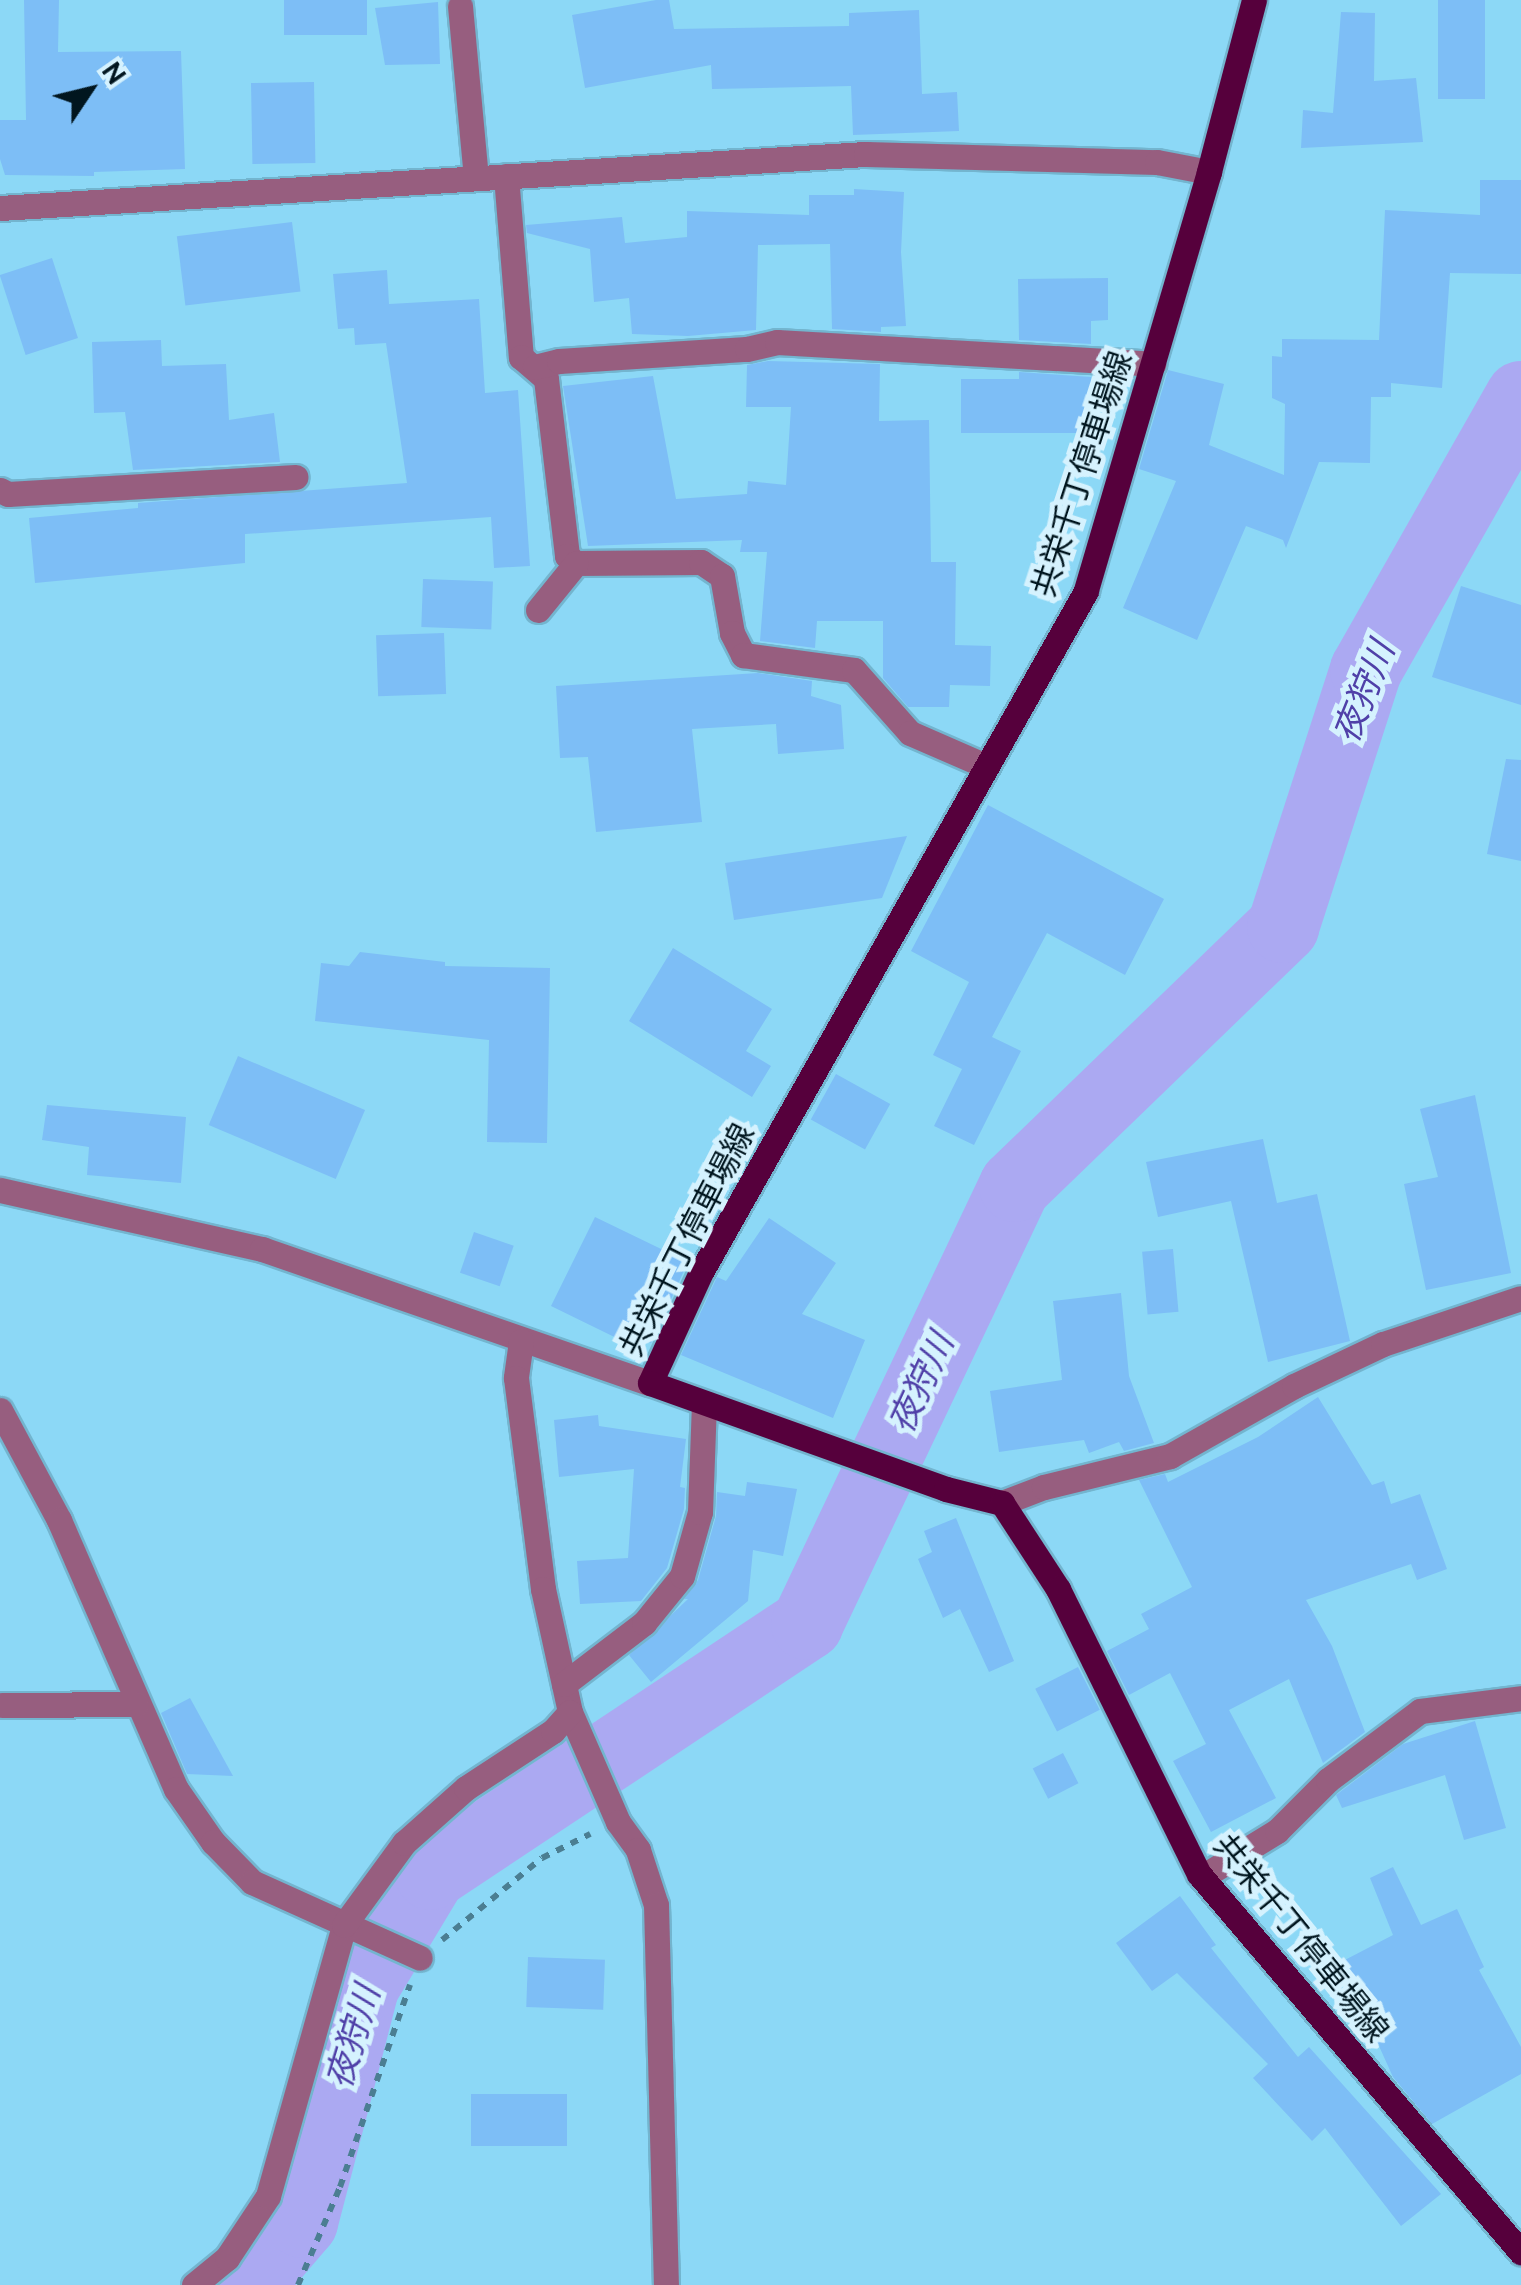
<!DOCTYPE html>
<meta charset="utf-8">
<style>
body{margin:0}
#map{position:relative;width:1521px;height:2285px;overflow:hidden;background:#8cd8f6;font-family:Cabin,"Noto Sans JP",sans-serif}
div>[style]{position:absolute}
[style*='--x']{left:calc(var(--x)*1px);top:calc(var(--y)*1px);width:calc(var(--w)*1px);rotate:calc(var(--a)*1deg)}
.river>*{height:72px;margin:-36px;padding:0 36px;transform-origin:36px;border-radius:36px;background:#aba9f2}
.building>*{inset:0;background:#7dbef6;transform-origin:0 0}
.path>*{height:6px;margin-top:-3px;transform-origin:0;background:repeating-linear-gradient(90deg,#4b7e92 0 8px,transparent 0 16px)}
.roads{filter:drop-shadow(2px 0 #73b5cf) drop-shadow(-2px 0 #73b5cf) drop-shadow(0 2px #73b5cf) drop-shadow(0 -2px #73b5cf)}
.minor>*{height:25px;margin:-12.5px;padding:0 12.5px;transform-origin:12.5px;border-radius:12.5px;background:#975e7f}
.major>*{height:25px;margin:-12.5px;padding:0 12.5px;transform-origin:12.5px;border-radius:12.5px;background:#56003c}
span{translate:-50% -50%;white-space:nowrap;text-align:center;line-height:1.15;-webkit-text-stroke:10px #d5f2fe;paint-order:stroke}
.street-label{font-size:32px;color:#01161f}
.water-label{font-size:35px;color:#5040a8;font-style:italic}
.north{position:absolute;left:40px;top:40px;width:100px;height:100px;-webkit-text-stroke:8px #d5f2fe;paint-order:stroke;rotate:55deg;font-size:28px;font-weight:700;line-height:40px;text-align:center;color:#01161f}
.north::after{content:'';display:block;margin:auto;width:35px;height:45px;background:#01161f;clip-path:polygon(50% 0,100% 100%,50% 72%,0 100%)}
</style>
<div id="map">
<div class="river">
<i style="--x:248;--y:2285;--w:83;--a:-49.4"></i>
<i style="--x:302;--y:2222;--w:243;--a:-75.4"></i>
<i style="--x:363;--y:1987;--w:132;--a:-59"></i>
<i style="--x:431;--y:1874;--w:452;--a:-33.6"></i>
<i style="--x:807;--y:1624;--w:485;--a:-64.6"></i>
<i style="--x:1015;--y:1186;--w:373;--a:-44"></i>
<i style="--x:1283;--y:927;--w:270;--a:-72.1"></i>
<i style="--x:1366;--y:670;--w:314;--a:-60.4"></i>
</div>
<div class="building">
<i style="clip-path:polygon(24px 0,59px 0,58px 52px,181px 51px,185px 169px,94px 172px,94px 176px,5px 175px,0 159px,0 120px,26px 120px)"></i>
<i style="left:284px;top:0;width:83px;height:35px"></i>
<i style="clip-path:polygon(656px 0,669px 0,674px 29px,849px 26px,849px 13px,919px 10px,922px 94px,957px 92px,959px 131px,853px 135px,851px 86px,712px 89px,711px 65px,585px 88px,572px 15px)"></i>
<i style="left:1438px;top:0;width:47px;height:99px"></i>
<i style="clip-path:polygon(438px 2px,440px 64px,385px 65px,375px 8px)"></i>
<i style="clip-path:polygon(1341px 12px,1375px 13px,1374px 81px,1416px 78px,1423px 142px,1301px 148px,1303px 110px,1333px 113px)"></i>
<i style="left:314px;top:82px;width:81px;height:63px;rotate:89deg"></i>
<i style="clip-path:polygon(1480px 180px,1521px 180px,1521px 274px,1450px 273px,1442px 388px,1391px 383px,1391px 397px,1371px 397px,1370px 463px,1319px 462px,1286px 548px,1283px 540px,1246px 526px,1197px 640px,1123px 608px,1176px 481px,1139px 469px,1168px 370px,1224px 384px,1209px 445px,1284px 475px,1285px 404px,1272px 398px,1272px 356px,1282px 357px,1282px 339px,1379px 340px,1385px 210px,1480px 215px)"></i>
<i style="clip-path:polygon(854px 189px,904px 192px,901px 252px,906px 326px,881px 327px,881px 332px,832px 329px,830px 244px,758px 245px,756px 330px,688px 336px,632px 334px,629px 298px,594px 302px,590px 249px,527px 233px,526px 225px,622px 217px,625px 243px,687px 237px,687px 211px,809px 215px,809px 195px,854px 195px)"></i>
<i style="left:292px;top:222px;width:70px;height:116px;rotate:83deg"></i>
<i style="left:52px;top:258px;width:84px;height:55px;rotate:72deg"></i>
<i style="clip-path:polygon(387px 270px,389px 304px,479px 299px,485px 393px,518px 390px,530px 566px,494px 568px,491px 517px,245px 534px,245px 563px,35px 583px,29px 518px,138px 508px,138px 503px,407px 483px,386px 343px,355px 345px,354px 328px,338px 329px,333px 274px)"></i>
<i style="clip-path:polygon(1108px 278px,1108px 320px,1091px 321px,1091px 344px,1019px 340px,1018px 279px)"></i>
<i style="clip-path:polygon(161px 340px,162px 366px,226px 364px,229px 420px,274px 413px,280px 462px,133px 470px,125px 412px,94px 413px,92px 342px)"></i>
<i style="clip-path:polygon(768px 361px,880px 364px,879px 421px,929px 420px,931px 562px,956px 562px,955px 645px,991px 646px,990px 686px,950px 685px,949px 707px,908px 707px,883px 678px,883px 621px,817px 621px,815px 648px,760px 641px,767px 552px,740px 552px,742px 540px,588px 546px,563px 386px,653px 376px,676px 499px,747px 494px,748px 481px,786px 485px,791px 407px,746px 407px,747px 365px)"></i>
<i style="clip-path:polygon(1019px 372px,1091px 377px,1091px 433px,961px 433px,961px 379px,1019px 379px)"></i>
<i style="left:423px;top:579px;width:70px;height:48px;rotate:2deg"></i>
<i style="clip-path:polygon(1461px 586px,1521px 605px,1521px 705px,1432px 677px)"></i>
<i style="left:444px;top:633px;width:61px;height:68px;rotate:88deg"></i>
<i style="clip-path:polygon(758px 673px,812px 681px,811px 696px,841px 705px,844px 749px,778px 754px,776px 724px,692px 729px,702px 822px,596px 832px,588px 757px,560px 758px,556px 686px)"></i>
<i style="clip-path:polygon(1506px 759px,1521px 760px,1521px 861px,1487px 854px)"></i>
<i style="clip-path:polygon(988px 805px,1164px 899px,1125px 975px,1047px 933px,992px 1037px,1021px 1051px,974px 1145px,934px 1126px,962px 1069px,933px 1055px,969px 982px,911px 951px)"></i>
<i style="clip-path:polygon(907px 836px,882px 898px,734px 920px,725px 863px)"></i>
<i style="clip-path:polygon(673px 948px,772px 1009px,746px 1051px,771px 1066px,752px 1097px,629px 1021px)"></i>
<i style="clip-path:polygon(360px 952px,445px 962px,445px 966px,550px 968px,547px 1143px,487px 1142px,489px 1040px,315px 1021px,321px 963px,349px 966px)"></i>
<i style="left:238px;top:1056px;width:138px;height:75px;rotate:23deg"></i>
<i style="left:836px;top:1074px;width:62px;height:52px;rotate:29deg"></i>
<i style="clip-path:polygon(1475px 1095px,1511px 1273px,1426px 1290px,1404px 1184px,1438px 1177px,1420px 1109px)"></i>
<i style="clip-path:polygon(47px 1105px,186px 1117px,181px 1183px,87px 1175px,89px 1147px,42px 1140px)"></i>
<i style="clip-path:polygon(1263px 1139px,1277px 1203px,1317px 1194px,1350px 1341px,1268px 1362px,1231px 1201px,1158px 1217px,1146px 1162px)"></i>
<i style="clip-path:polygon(595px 1217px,688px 1262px,651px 1343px,646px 1341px,641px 1350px,551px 1306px)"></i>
<i style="clip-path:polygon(769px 1218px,836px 1263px,802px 1314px,865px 1340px,833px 1418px,681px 1355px,717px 1277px,726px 1281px)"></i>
<i style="left:474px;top:1232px;width:42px;height:43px;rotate:19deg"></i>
<i style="left:1173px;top:1249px;width:63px;height:31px;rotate:85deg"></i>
<i style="clip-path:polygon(1121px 1293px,1129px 1376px,1154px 1443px,1124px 1451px,1119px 1442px,1089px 1453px,1084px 1440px,999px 1452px,990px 1391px,1062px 1380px,1053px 1301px)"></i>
<i style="clip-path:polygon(1318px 1397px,1372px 1485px,1384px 1481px,1391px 1504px,1420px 1494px,1447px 1569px,1417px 1580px,1411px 1564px,1306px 1600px,1332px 1646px,1365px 1732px,1323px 1763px,1289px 1679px,1229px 1710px,1276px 1798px,1211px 1832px,1173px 1761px,1206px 1744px,1170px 1673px,1129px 1695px,1107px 1651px,1149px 1629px,1141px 1614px,1192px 1587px,1139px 1480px,1165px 1474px,1168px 1482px,1258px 1437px)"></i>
<i style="clip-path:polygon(598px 1415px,599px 1426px,686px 1439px,680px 1487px,685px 1488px,684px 1509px,667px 1568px,641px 1601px,580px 1604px,577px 1561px,628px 1558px,634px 1469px,559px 1477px,554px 1420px)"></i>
<i style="clip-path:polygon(747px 1482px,797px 1489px,783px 1556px,753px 1550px,748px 1601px,651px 1682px,629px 1655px,688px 1599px,684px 1599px,698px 1580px,716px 1516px,717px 1492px,745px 1496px)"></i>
<i style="clip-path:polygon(956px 1518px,1014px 1661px,989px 1672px,960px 1609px,943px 1618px,918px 1559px,932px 1552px,924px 1531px)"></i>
<i style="left:1078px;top:1667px;width:48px;height:48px;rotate:63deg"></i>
<i style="clip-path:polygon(190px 1698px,233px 1776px,187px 1774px,161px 1713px)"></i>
<i style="clip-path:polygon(1475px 1721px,1506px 1828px,1464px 1840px,1445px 1775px,1342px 1808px,1336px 1795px,1403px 1744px)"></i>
<i style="left:1063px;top:1753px;width:34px;height:34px;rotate:63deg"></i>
<i style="clip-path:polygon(1393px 1867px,1421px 1925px,1457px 1909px,1484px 1967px,1479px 1970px,1521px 2047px,1521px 2074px,1432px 2124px,1393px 2077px,1341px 1962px,1393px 1935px,1370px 1878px)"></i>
<i style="clip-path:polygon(1180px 1896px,1216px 1945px,1211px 1948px,1298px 2057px,1309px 2047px,1441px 2194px,1401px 2226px,1325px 2128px,1312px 2141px,1253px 2078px,1268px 2064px,1177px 1973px,1152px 1991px,1116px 1943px)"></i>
<i style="left:528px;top:1957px;width:77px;height:50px;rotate:2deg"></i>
<i style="left:471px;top:2094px;width:96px;height:52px"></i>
</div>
<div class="path">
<i style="--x:442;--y:1940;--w:129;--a:-39.4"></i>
<i style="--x:542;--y:1858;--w:54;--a:-26.6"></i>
<i style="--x:298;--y:2285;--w:107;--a:-66.8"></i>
<i style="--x:340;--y:2187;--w:214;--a:-70.9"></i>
</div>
<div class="roads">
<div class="minor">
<i style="--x:460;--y:6;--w:172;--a:84.7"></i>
<i style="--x:506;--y:176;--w:182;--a:85.3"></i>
<i style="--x:521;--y:357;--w:33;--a:41"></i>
<i style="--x:546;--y:379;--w:178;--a:83.2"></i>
<i style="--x:567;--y:556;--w:11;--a:38"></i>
<i style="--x:576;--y:563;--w:125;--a:-0.5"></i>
<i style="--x:701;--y:562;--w:25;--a:34"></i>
<i style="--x:722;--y:576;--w:58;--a:80"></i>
<i style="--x:732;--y:633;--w:25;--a:63"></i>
<i style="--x:743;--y:655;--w:112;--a:7.7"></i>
<i style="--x:854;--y:670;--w:84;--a:48.4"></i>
<i style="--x:910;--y:733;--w:83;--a:23.5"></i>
<i style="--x:0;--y:208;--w:868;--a:-3.57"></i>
<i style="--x:866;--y:154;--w:291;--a:1.6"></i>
<i style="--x:1157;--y:162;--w:53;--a:10.9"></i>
<i style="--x:535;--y:367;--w:25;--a:-14"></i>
<i style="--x:559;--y:361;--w:188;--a:-3.7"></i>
<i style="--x:747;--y:349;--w:31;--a:-13"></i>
<i style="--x:777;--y:342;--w:377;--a:3.3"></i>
<i style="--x:0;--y:490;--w:9;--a:27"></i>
<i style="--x:8;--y:494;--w:288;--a:-3.4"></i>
<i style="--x:538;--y:610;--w:60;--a:-51"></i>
<i style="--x:0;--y:1190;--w:269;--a:12.7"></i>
<i style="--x:262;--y:1249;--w:410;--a:19.1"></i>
<i style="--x:521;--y:1341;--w:37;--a:98"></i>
<i style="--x:516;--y:1378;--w:213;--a:82.7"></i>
<i style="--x:543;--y:1589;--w:126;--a:77.6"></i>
<i style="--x:570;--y:1712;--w:120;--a:66.4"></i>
<i style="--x:618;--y:1822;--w:34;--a:54"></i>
<i style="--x:638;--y:1850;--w:58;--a:71.9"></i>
<i style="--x:656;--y:1905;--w:380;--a:88.5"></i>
<i style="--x:0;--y:1410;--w:125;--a:61.8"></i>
<i style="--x:59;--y:1520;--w:293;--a:66.5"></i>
<i style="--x:176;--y:1789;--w:65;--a:55.1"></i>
<i style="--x:213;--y:1842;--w:56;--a:45.7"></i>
<i style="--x:252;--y:1882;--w:184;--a:24.3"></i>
<i style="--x:1002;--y:1503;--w:45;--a:-20.9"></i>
<i style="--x:1044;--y:1487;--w:130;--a:-13.8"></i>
<i style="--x:1170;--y:1456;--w:142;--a:-29.4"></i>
<i style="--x:1294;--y:1386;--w:98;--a:-25.3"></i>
<i style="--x:1383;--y:1344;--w:145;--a:-18.4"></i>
<i style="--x:564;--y:1684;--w:101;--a:-37.3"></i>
<i style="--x:644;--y:1623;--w:60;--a:-51"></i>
<i style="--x:682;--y:1576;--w:66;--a:-74.3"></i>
<i style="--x:700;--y:1512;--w:109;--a:-87.9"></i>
<i style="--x:2;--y:1705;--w:134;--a:-0.4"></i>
<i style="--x:1202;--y:1877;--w:88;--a:-31.5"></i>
<i style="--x:1277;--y:1831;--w:72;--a:-45"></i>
<i style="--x:1328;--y:1780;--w:115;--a:-36.9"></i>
<i style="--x:1420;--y:1711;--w:102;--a:-7.3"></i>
<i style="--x:194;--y:2285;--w:43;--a:-39.3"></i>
<i style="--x:227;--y:2258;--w:74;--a:-56.5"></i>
<i style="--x:268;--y:2196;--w:281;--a:-74.3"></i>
<i style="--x:344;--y:1925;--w:102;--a:-53.8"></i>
<i style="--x:404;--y:1843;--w:83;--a:-41.6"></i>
<i style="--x:466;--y:1788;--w:104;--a:-33.2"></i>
<i style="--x:553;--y:1731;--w:25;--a:-48"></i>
</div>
<div class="major">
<i style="--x:1254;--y:0;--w:178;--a:104.7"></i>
<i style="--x:1209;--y:172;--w:437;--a:106.4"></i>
<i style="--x:1086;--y:591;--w:782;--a:119.48"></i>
<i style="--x:701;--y:1272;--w:122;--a:114.7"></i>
<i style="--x:650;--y:1383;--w:314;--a:19.7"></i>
<i style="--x:946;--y:1489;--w:58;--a:14"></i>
<i style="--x:1002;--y:1503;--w:103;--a:56.9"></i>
<i style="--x:1058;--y:1589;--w:318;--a:63.7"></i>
<i style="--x:1199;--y:1874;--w:497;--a:49.6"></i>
</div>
</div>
<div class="street-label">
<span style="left:1082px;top:474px;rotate:-72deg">共栄千丁停車場線</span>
<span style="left:687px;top:1240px;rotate:-63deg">共栄千丁停車場線</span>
<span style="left:1301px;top:1938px;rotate:51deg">共栄千丁停車場線</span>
</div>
<div class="water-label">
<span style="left:1364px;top:692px;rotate:-68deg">夜狩川</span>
<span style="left:921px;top:1383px;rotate:-65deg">夜狩川</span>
<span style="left:353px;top:2037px;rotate:-73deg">夜狩川</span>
</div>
<div class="north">N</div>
</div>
